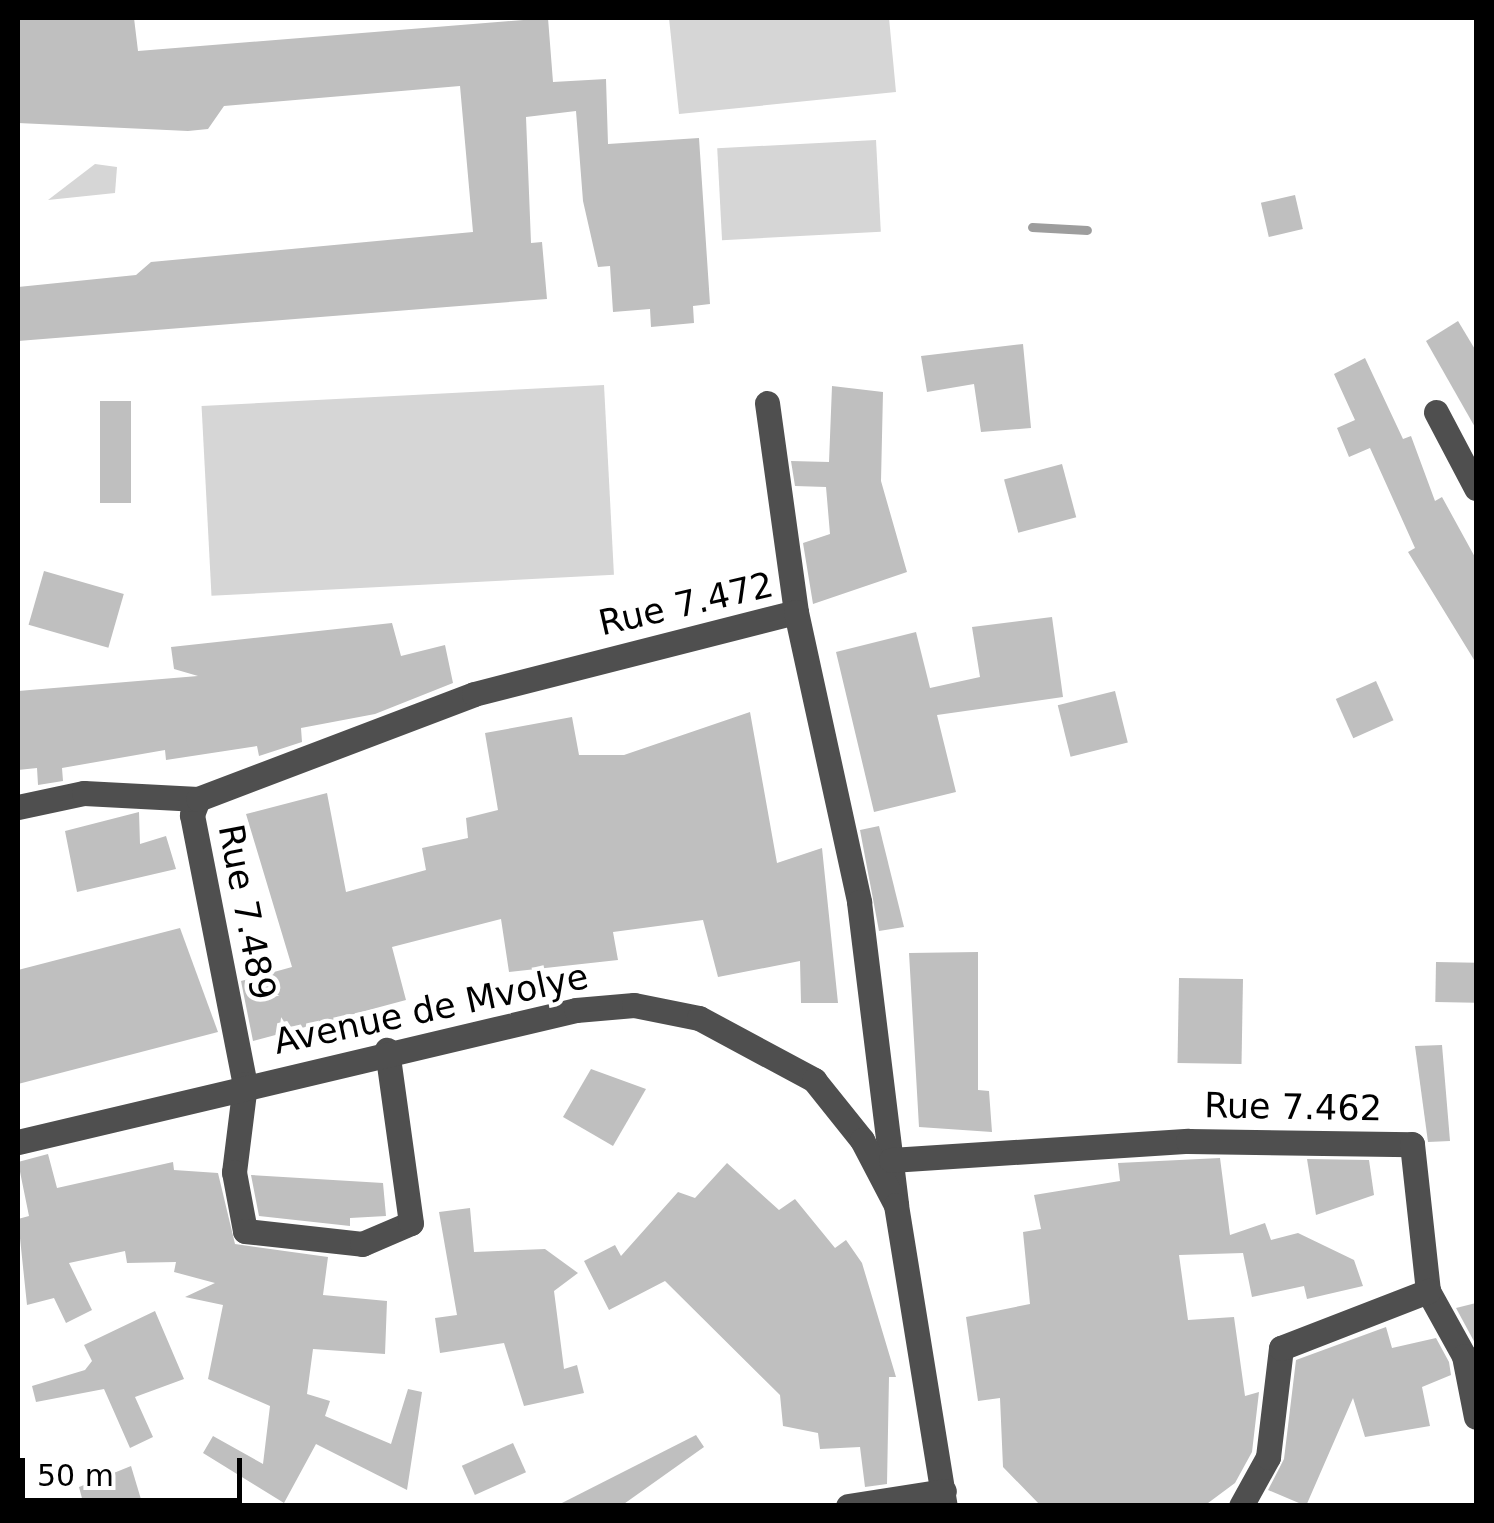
<!DOCTYPE html>
<style>
body{margin:0}
#map{position:relative;width:1494px;height:1523px;overflow:hidden;background:#fff;font-family:"DejaVu Sans",sans-serif}
div>[style]{position:absolute}
[style*='--x']{left:calc(var(--x)*1px);top:calc(var(--y)*1px);width:calc(var(--w)*1px);rotate:calc(var(--a)*1deg)}
.green>*{inset:0;background:#d6d6d6;transform-origin:0 0}
.stream>*{height:9px;margin:-4.5px;padding:0 4.5px;transform-origin:4.5px;border-radius:4.5px;background:#9d9d9d}
.building>*{inset:0;background:#bfbfbf;transform-origin:0 0}
.minor>*{height:25px;margin:-12.5px;padding:0 12.5px;transform-origin:12.5px;border-radius:12.5px;background:#4f4f4f}
span{translate:-50% -50%;white-space:nowrap;text-align:center;line-height:1.15;-webkit-text-stroke:9px #fff;paint-order:stroke}
.street-label{font-size:35px;color:#000}
.frame{position:absolute;inset:0;border:20px solid #000;pointer-events:none}
.scale{position:absolute;left:20px;top:1458px;width:222px;height:45px;box-sizing:border-box;border:5px solid #000;border-top:0;padding-left:12px;font-size:30px;line-height:35px;white-space:nowrap;color:#000;-webkit-text-stroke:8px #fff;paint-order:stroke}
</style>
<div id="map">
<div class="green">
<i style="clip-path:polygon(669px 18px,889px 18px,896px 92px,679px 114px)"></i>
<i style="left:876px;top:140px;width:92px;height:159px;rotate:87deg"></i>
<i style="clip-path:polygon(95px 164px,117px 167px,115px 193px,48px 200px)"></i>
<i style="left:604px;top:385px;width:190px;height:403px;rotate:87deg"></i>
</div>
<div class="stream">
<i style="--x:1032;--y:227;--w:55;--a:3.1"></i>
</div>
<div class="building">
<i style="clip-path:polygon(18px 18px,134px 18px,138px 51px,548px 18px,553px 82px,606px 79px,608px 144px,699px 138px,710px 304px,693px 306px,694px 323px,651px 327px,650px 309px,613px 312px,610px 266px,598px 267px,583px 201px,576px 111px,526px 117px,531px 243px,542px 242px,547px 299px,18px 341px,18px 287px,136px 275px,151px 262px,473px 232px,460px 86px,224px 106px,208px 129px,188px 131px,18px 123px)"></i>
<i style="left:1295px;top:195px;width:35px;height:35px;rotate:77deg"></i>
<i style="clip-path:polygon(1458px 321px,1476px 351px,1476px 429px,1426px 341px)"></i>
<i style="clip-path:polygon(1023px 344px,1031px 428px,981px 432px,974px 384px,927px 392px,921px 356px)"></i>
<i style="clip-path:polygon(1365px 358px,1403px 439px,1411px 436px,1435px 501px,1442px 497px,1476px 559px,1476px 663px,1408px 552px,1415px 548px,1370px 448px,1349px 457px,1337px 428px,1355px 420px,1334px 374px)"></i>
<i style="clip-path:polygon(832px 386px,883px 392px,881px 481px,907px 572px,813px 604px,803px 543px,830px 534px,826px 487px,795px 486px,791px 461px,829px 462px)"></i>
<i style="left:100px;top:401px;width:31px;height:102px"></i>
<i style="left:1062px;top:464px;width:55px;height:60px;rotate:75deg"></i>
<i style="left:44px;top:571px;width:83px;height:56px;rotate:16deg"></i>
<i style="clip-path:polygon(1052px 617px,1063px 697px,937px 715px,956px 792px,874px 812px,836px 652px,916px 632px,930px 688px,980px 677px,972px 627px)"></i>
<i style="clip-path:polygon(392px 623px,401px 656px,445px 645px,453px 683px,375px 714px,301px 728px,302px 742px,259px 756px,257px 746px,166px 760px,165px 750px,62px 768px,63px 781px,38px 785px,37px 768px,18px 770px,18px 691px,198px 676px,174px 669px,171px 647px)"></i>
<i style="left:1376px;top:681px;width:43px;height:44px;rotate:66deg"></i>
<i style="left:1115px;top:691px;width:53px;height:59px;rotate:76deg"></i>
<i style="clip-path:polygon(750px 712px,777px 863px,822px 848px,838px 1003px,801px 1003px,800px 961px,718px 977px,703px 920px,613px 932px,618px 960px,509px 972px,501px 919px,392px 947px,406px 1000px,253px 1041px,241px 981px,292px 967px,246px 814px,327px 793px,346px 892px,426px 870px,422px 848px,468px 838px,466px 818px,498px 810px,485px 733px,572px 717px,579px 755px,624px 755px)"></i>
<i style="clip-path:polygon(139px 812px,140px 844px,166px 836px,176px 869px,77px 892px,65px 831px)"></i>
<i style="clip-path:polygon(879px 826px,904px 927px,879px 931px,860px 830px)"></i>
<i style="clip-path:polygon(180px 928px,218px 1032px,18px 1084px,18px 970px)"></i>
<i style="clip-path:polygon(978px 952px,978px 1090px,989px 1091px,992px 1132px,919px 1127px,909px 953px)"></i>
<i style="left:1436px;top:962px;width:40px;height:40px;rotate:1deg"></i>
<i style="left:1179px;top:978px;width:64px;height:85px;rotate:1deg"></i>
<i style="clip-path:polygon(1442px 1045px,1450px 1141px,1428px 1142px,1415px 1046px)"></i>
<i style="clip-path:polygon(591px 1069px,646px 1089px,613px 1146px,563px 1117px)"></i>
<i style="clip-path:polygon(48px 1154px,57px 1188px,173px 1162px,174px 1170px,218px 1173px,235px 1244px,328px 1257px,323px 1295px,387px 1301px,385px 1354px,313px 1349px,307px 1394px,330px 1401px,325px 1416px,391px 1444px,408px 1389px,422px 1392px,407px 1490px,316px 1444px,284px 1503px,203px 1453px,213px 1436px,263px 1464px,270px 1406px,208px 1379px,223px 1305px,185px 1297px,215px 1283px,174px 1272px,176px 1262px,127px 1263px,125px 1251px,69px 1263px,92px 1310px,66px 1323px,54px 1298px,27px 1305px,18px 1219px,29px 1216px,18px 1162px)"></i>
<i style="clip-path:polygon(1220px 1158px,1230px 1235px,1265px 1223px,1271px 1240px,1298px 1233px,1354px 1260px,1363px 1286px,1307px 1299px,1304px 1286px,1252px 1297px,1243px 1253px,1179px 1255px,1188px 1320px,1234px 1317px,1245px 1396px,1259px 1392px,1252px 1452px,1235px 1483px,1204px 1506px,1041px 1506px,1003px 1467px,1000px 1398px,978px 1401px,966px 1317px,1030px 1304px,1023px 1232px,1041px 1229px,1034px 1195px,1120px 1181px,1118px 1163px)"></i>
<i style="clip-path:polygon(1307px 1159px,1369px 1160px,1374px 1195px,1316px 1215px)"></i>
<i style="clip-path:polygon(727px 1163px,779px 1210px,795px 1199px,835px 1248px,846px 1240px,862px 1263px,896px 1377px,889px 1377px,887px 1484px,865px 1487px,860px 1447px,820px 1449px,818px 1433px,783px 1426px,780px 1395px,665px 1281px,609px 1310px,584px 1261px,615px 1245px,621px 1256px,678px 1192px,695px 1198px)"></i>
<i style="clip-path:polygon(251px 1175px,383px 1183px,386px 1216px,350px 1218px,350px 1226px,259px 1216px)"></i>
<i style="clip-path:polygon(470px 1208px,474px 1252px,545px 1249px,578px 1273px,554px 1291px,564px 1369px,577px 1365px,584px 1393px,524px 1406px,504px 1343px,440px 1353px,435px 1318px,457px 1315px,439px 1212px)"></i>
<i style="clip-path:polygon(1476px 1303px,1476px 1345px,1456px 1308px)"></i>
<i style="clip-path:polygon(155px 1311px,184px 1379px,135px 1397px,153px 1437px,130px 1448px,104px 1389px,36px 1402px,32px 1386px,85px 1370px,92px 1361px,84px 1345px)"></i>
<i style="clip-path:polygon(1386px 1327px,1392px 1348px,1436px 1338px,1449px 1362px,1451px 1375px,1422px 1387px,1430px 1426px,1365px 1437px,1353px 1398px,1306px 1506px,1268px 1490px,1284px 1459px,1296px 1360px)"></i>
<i style="clip-path:polygon(696px 1435px,704px 1447px,621px 1506px,556px 1506px)"></i>
<i style="left:513px;top:1443px;width:32px;height:56px;rotate:66deg"></i>
<i style="clip-path:polygon(131px 1466px,143px 1506px,84px 1506px,79px 1487px)"></i>
</div>
<div class="minor">
<i style="--x:767;--y:403;--w:211;--a:82.1"></i>
<i style="--x:1436;--y:412;--w:86;--a:62.2"></i>
<i style="--x:198;--y:799;--w:17;--a:111"></i>
<i style="--x:192;--y:815;--w:274;--a:78.9"></i>
<i style="--x:245;--y:1084;--w:89;--a:97.1"></i>
<i style="--x:234;--y:1172;--w:60;--a:79.4"></i>
<i style="--x:245;--y:1231;--w:118;--a:6.3"></i>
<i style="--x:362;--y:1244;--w:53;--a:-23.2"></i>
<i style="--x:411;--y:1223;--w:175;--a:-97.9"></i>
<i style="--x:18;--y:807;--w:67;--a:-12"></i>
<i style="--x:84;--y:793;--w:114;--a:3"></i>
<i style="--x:198;--y:799;--w:295;--a:-20.8"></i>
<i style="--x:474;--y:694;--w:332;--a:-14.3"></i>
<i style="--x:796;--y:612;--w:297;--a:77.7"></i>
<i style="--x:859;--y:902;--w:305;--a:83"></i>
<i style="--x:18;--y:1142;--w:573;--a:-13.31"></i>
<i style="--x:576;--y:1010;--w:58;--a:-4.9"></i>
<i style="--x:634;--y:1005;--w:66;--a:11.3"></i>
<i style="--x:699;--y:1018;--w:131;--a:28.3"></i>
<i style="--x:814;--y:1080;--w:77;--a:51.3"></i>
<i style="--x:862;--y:1140;--w:73;--a:62.4"></i>
<i style="--x:896;--y:1205;--w:305;--a:80.8"></i>
<i style="--x:891;--y:1160;--w:298;--a:-3.7"></i>
<i style="--x:1188;--y:1141;--w:224;--a:0.8"></i>
<i style="--x:1412;--y:1144;--w:148;--a:83.8"></i>
<i style="--x:1428;--y:1291;--w:74;--a:61"></i>
<i style="--x:1464;--y:1356;--w:62;--a:78.9"></i>
<i style="--x:848;--y:1506;--w:97;--a:-8.9"></i>
<i style="--x:1241;--y:1506;--w:56;--a:-61.1"></i>
<i style="--x:1268;--y:1457;--w:110;--a:-83.2"></i>
<i style="--x:1281;--y:1348;--w:158;--a:-21.2"></i>
</div>
<div class="street-label">
<span style="left:686px;top:604px;rotate:-13deg">Rue 7.472</span>
<span style="left:247px;top:912px;rotate:79deg">Rue 7.489</span>
<span style="left:431px;top:1009px;rotate:-12deg">Avenue de Mvolye</span>
<span style="left:1293px;top:1107px;rotate:1deg">Rue 7.462</span>
</div>
<div class="frame"></div>
<div class="scale">50 m</div>
</div>
